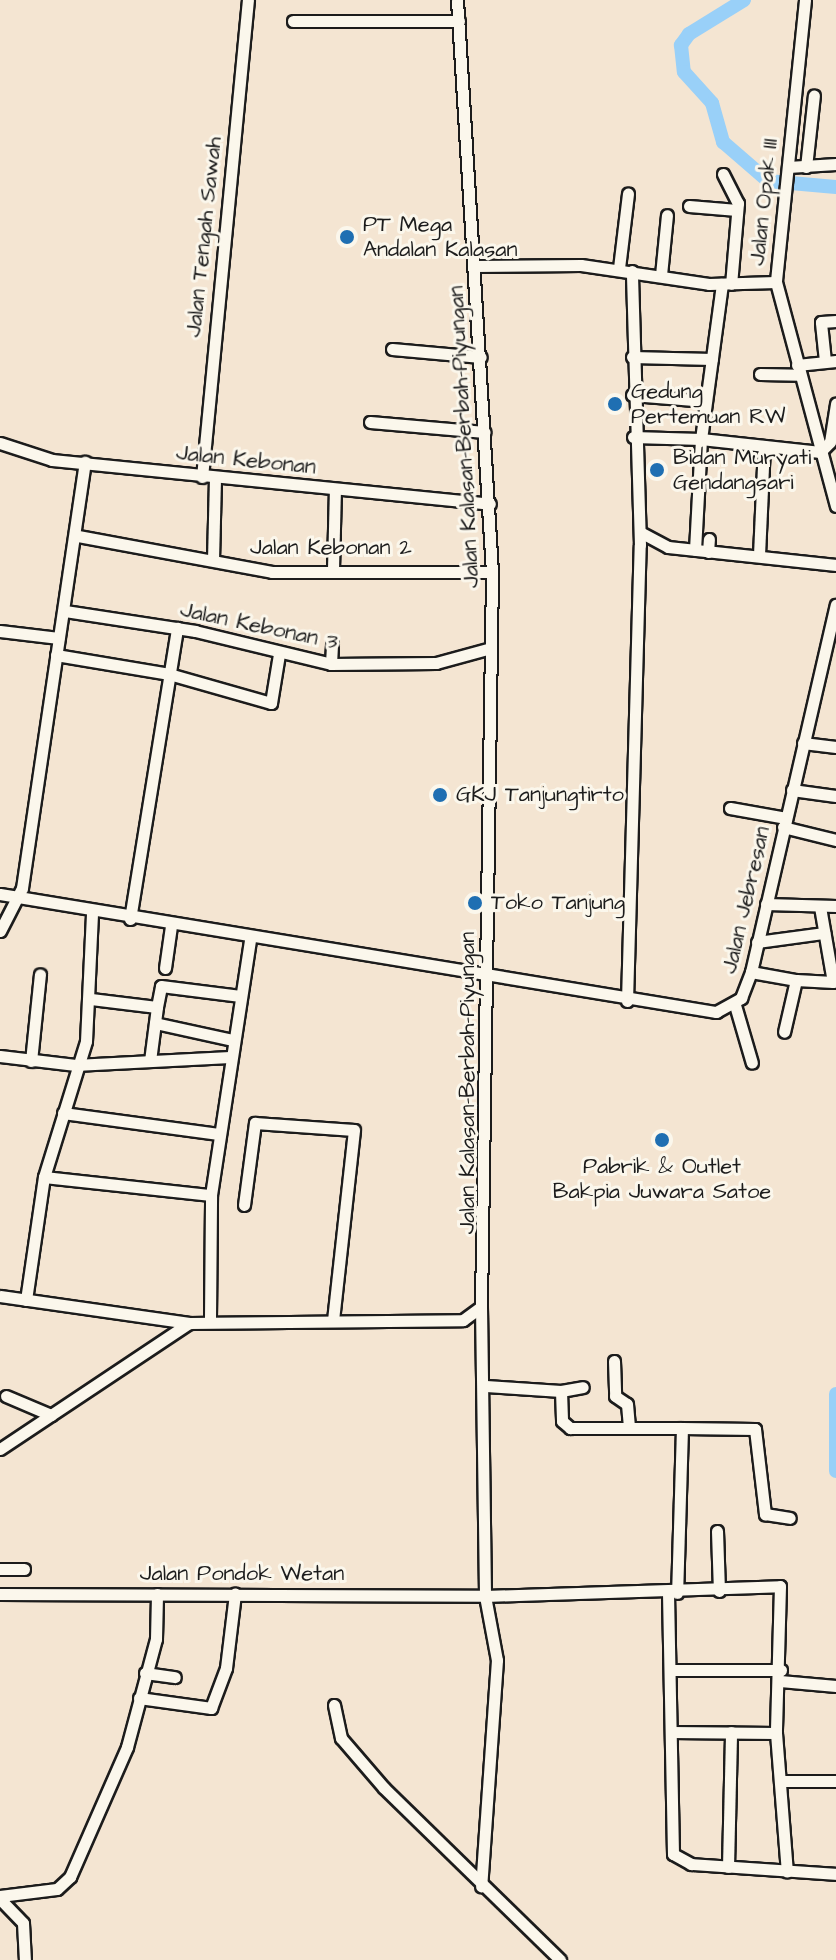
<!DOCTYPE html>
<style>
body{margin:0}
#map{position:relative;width:836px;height:1960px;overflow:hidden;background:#f4e5d2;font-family:"Architects Daughter",sans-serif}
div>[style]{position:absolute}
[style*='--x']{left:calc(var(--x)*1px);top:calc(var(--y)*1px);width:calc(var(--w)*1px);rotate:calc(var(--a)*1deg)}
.river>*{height:14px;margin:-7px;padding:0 7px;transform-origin:7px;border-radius:7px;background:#99d0f8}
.roads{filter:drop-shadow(2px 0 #1c1c1c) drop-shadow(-2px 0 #1c1c1c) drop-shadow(0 2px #1c1c1c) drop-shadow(0 -2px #1c1c1c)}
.minor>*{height:11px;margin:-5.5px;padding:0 5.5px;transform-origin:5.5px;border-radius:5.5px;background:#fbf7ec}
.dots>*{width:22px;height:22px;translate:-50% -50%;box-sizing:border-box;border:4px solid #fbf7ec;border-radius:50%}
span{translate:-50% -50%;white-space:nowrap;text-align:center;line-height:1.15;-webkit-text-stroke:6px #fbf7ec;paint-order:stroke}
.street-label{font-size:22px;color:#1c1c1c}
.poi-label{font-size:22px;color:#1c1c1c}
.left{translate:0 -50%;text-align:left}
</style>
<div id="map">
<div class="river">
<i style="--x:744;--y:0;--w:65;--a:148.3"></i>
<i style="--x:689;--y:34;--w:14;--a:126"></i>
<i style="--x:681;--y:45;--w:27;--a:84"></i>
<i style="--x:684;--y:72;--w:42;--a:47.9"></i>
<i style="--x:712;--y:103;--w:41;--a:74.2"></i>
<i style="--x:723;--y:142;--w:60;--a:40.9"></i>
<i style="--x:768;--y:181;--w:68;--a:5"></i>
<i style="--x:836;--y:1394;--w:77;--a:90"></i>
</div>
<div class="roads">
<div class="minor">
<i style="--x:805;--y:0;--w:283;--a:95.9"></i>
<i style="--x:776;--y:282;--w:232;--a:75"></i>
<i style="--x:293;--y:21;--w:166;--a:0"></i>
<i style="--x:788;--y:167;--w:48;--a:-3.6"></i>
<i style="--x:806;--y:167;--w:72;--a:-83.7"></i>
<i style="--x:723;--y:174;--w:33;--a:63"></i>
<i style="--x:738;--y:203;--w:81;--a:94.9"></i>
<i style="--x:689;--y:206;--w:48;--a:4.8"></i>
<i style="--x:475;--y:266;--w:106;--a:-0.5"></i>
<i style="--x:581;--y:265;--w:129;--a:8.4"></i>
<i style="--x:709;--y:284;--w:67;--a:-1.7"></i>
<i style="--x:619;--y:268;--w:75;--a:-83.1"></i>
<i style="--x:661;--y:275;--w:60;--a:-84.3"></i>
<i style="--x:722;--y:284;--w:156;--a:97.7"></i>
<i style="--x:701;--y:439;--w:120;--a:6.2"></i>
<i style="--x:820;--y:452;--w:14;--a:-45"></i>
<i style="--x:830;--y:442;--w:39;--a:-81"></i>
<i style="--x:392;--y:349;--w:89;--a:5.1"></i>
<i style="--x:632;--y:357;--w:80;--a:1.4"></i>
<i style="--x:825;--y:361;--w:39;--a:-96"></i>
<i style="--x:821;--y:322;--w:15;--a:-4"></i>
<i style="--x:797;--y:365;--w:39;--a:-6"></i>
<i style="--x:760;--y:374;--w:39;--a:1"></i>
<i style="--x:632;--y:395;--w:74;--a:4.6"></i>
<i style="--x:370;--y:422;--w:115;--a:5"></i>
<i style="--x:633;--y:437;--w:68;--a:1.7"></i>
<i style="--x:701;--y:439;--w:111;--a:93.1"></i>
<i style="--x:0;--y:443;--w:55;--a:18.1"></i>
<i style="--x:52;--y:460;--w:440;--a:5.7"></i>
<i style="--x:202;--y:477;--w:479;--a:-84.5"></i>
<i style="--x:640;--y:532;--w:32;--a:28"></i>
<i style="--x:668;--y:547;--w:169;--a:6.1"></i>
<i style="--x:78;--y:536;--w:197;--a:10.5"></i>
<i style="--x:272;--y:572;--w:220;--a:0"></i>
<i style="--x:708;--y:552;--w:13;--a:-86"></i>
<i style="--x:759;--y:555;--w:109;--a:-87.4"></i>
<i style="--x:213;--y:560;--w:82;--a:-88.6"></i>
<i style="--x:333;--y:569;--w:80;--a:-88.6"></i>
<i style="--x:65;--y:611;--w:132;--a:8.7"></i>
<i style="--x:195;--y:631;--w:140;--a:13.6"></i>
<i style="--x:331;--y:664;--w:105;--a:-0.5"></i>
<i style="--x:436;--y:663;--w:57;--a:-15.3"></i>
<i style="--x:0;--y:631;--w:59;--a:6.8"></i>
<i style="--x:56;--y:655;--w:115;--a:9.5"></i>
<i style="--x:169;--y:674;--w:106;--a:15.9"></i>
<i style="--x:271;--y:703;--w:50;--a:-80.7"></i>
<i style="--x:331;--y:664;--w:20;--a:-87"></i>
<i style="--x:803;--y:743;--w:33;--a:7"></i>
<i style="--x:792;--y:790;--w:44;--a:7.8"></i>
<i style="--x:730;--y:808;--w:57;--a:10.1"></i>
<i style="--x:783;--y:827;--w:55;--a:13.8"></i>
<i style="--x:0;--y:894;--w:726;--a:9.36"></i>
<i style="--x:716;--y:1012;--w:29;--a:-29"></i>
<i style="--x:741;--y:998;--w:28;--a:-69"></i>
<i style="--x:751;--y:972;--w:377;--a:-77"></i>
<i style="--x:766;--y:904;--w:70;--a:1.6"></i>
<i style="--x:130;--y:919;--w:295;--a:-80.8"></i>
<i style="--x:0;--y:931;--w:48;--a:-62.9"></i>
<i style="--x:22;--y:888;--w:431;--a:-81.6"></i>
<i style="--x:757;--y:942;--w:68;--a:-7.7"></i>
<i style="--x:165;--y:968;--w:42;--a:-81.9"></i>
<i style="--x:751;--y:972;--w:46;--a:10.1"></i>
<i style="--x:796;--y:980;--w:53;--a:103"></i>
<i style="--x:796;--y:980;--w:37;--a:3"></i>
<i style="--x:833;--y:982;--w:76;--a:-99.8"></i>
<i style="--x:91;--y:999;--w:66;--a:6.9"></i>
<i style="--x:157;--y:1007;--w:54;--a:97.4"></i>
<i style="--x:627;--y:1001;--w:456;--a:-88.4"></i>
<i style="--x:640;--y:545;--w:274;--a:-91.7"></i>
<i style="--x:735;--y:1005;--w:60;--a:73.7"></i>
<i style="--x:157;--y:1007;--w:21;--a:-79"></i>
<i style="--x:161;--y:986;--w:80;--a:7.2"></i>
<i style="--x:155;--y:1023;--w:80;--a:12.3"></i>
<i style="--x:0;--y:1056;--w:76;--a:6.8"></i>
<i style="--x:75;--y:1065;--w:155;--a:-3"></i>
<i style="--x:31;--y:1061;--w:87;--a:-84.1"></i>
<i style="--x:63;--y:1113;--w:157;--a:7.7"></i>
<i style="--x:44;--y:1177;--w:168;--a:6.2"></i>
<i style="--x:244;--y:1205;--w:83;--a:-82.4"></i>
<i style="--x:255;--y:1123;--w:99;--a:4"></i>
<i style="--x:354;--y:1130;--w:191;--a:96.3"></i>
<i style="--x:0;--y:1296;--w:191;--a:8.1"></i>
<i style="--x:26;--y:1300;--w:124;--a:-81.7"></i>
<i style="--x:44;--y:1177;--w:142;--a:-72.8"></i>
<i style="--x:86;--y:1041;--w:129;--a:-87.3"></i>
<i style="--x:481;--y:1307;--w:289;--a:89.2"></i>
<i style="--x:485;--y:1596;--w:65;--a:79.4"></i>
<i style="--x:497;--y:1660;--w:227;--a:94"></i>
<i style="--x:210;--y:1318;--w:123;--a:-89.5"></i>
<i style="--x:211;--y:1195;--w:258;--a:-81.3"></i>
<i style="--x:614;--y:1361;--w:35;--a:88"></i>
<i style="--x:615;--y:1396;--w:14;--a:34"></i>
<i style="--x:627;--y:1404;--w:24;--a:85"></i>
<i style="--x:486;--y:1386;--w:75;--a:3.8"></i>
<i style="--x:561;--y:1391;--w:30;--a:88"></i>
<i style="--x:562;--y:1421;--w:11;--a:41"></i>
<i style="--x:570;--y:1428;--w:112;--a:0"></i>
<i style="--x:682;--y:1428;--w:165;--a:91.7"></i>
<i style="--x:561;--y:1391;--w:22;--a:-10"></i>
<i style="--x:6;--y:1396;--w:49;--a:22.9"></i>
<i style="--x:682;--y:1428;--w:73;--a:0.8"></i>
<i style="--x:755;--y:1429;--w:86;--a:83.3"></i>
<i style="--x:765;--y:1514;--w:25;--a:9"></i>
<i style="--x:0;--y:1449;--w:227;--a:-33.7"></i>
<i style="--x:189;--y:1323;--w:274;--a:-0.6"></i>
<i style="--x:463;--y:1320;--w:22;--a:-36"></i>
<i style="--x:481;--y:1307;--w:735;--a:-89.14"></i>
<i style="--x:492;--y:572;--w:573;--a:-93.5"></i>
<i style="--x:717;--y:1531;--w:60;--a:88.1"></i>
<i style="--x:0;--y:1569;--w:24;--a:0"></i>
<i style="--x:668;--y:1593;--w:261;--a:88.9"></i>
<i style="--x:673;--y:1854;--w:21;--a:29"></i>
<i style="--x:691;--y:1864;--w:145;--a:3.9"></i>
<i style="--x:0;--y:1594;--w:485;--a:0.2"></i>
<i style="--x:485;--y:1596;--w:295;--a:-1.9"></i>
<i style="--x:780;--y:1586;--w:147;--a:91.6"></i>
<i style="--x:776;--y:1733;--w:139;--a:85.5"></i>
<i style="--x:670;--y:1670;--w:111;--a:0"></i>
<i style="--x:145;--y:1673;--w:30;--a:8"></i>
<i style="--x:780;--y:1681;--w:56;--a:5.1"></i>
<i style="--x:139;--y:1698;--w:73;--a:7.9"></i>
<i style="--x:211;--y:1708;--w:43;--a:-69.4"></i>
<i style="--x:226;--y:1668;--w:75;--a:-83.1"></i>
<i style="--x:334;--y:1705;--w:34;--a:78"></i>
<i style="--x:341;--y:1738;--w:66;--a:49.3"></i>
<i style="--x:384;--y:1788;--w:246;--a:44.3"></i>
<i style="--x:671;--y:1732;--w:105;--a:0.5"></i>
<i style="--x:782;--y:1781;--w:54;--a:0"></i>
<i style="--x:728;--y:1867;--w:135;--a:-88.7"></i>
<i style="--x:0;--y:1896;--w:57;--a:-7"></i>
<i style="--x:57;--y:1889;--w:18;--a:-43"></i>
<i style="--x:70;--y:1877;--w:142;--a:-66.3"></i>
<i style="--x:127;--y:1747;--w:112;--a:-75"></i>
<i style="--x:156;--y:1639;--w:45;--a:-88.7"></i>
<i style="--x:0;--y:1899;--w:33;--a:46"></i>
<i style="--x:23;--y:1923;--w:37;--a:87"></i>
</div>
</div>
<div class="dots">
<i style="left:347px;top:237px;background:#1f6fb2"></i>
<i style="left:615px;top:404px;background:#1f6fb2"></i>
<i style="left:657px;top:470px;background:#1f6fb2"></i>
<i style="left:440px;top:795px;background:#1f6fb2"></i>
<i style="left:475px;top:903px;background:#1f6fb2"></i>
<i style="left:662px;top:1140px;background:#1f6fb2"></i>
</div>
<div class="street-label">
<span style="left:764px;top:202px;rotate:-84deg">Jalan Opak III</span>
<span style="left:204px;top:237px;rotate:-84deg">Jalan Tengah Sawah</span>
<span style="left:464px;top:437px;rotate:-93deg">Jalan Kalasan-Berbah-Piyungan</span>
<span style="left:246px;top:460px;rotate:6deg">Jalan Kebonan</span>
<span style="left:331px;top:548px">Jalan Kebonan 2</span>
<span style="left:259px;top:626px;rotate:12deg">Jalan Kebonan 3</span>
<span style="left:746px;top:900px;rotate:-77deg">Jalan Jebresan</span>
<span style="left:468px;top:1083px;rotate:-90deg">Jalan Kalasan-Berbah-Piyungan</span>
<span style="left:242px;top:1574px">Jalan Pondok Wetan</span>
</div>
<div class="poi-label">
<span class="left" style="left:363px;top:237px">PT Mega<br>Andalan Kalasan</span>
<span class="left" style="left:631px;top:404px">Gedung<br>Pertemuan RW</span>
<span class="left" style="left:673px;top:470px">Bidan Muryati<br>Gendangsari</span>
<span class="left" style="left:456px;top:795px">GKJ Tanjungtirto</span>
<span class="left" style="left:491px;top:903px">Toko Tanjung</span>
<span style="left:662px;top:1179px">Pabrik &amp; Outlet<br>Bakpia Juwara Satoe</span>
</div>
</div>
